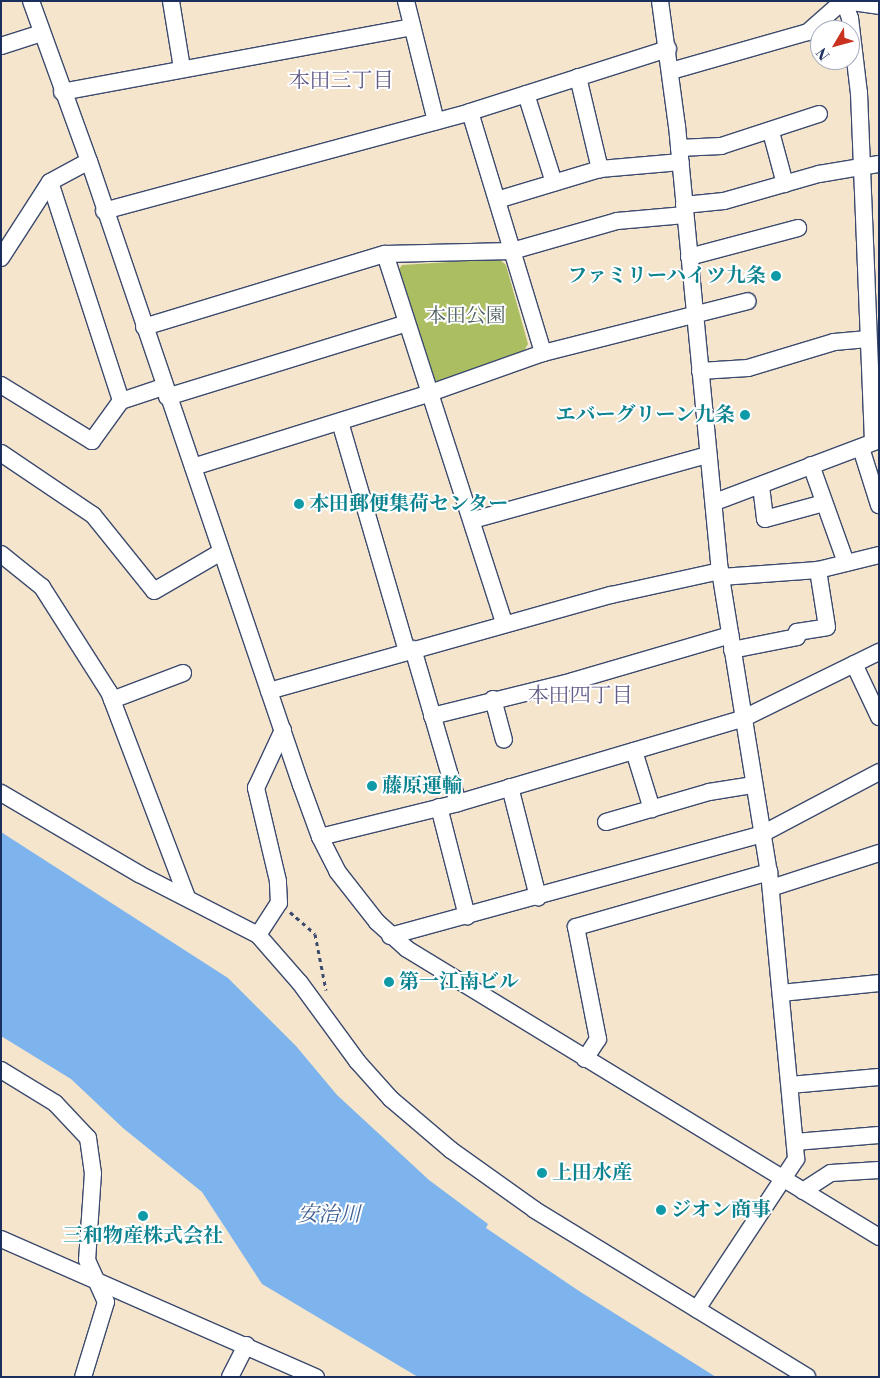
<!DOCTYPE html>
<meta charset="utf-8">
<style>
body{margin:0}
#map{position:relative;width:880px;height:1378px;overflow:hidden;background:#f4e5cc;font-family:"Libre Bodoni","Noto Serif JP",serif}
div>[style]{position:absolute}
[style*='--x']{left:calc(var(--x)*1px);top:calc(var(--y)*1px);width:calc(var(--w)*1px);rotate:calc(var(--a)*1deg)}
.green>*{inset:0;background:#acbe62}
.water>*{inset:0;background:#7eb4ed}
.path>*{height:3px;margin-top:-1.5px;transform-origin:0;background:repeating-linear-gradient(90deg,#3c4a6e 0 4px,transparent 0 8px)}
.roads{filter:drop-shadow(1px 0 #3c4a6e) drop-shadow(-1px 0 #3c4a6e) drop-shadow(0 1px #3c4a6e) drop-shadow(0 -1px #3c4a6e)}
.minor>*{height:16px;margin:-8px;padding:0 8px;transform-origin:8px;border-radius:8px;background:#fff}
.dots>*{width:14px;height:14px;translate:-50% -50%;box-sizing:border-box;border:2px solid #fff;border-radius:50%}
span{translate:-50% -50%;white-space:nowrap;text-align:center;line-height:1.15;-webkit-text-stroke:4px #fff;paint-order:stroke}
.culture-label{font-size:20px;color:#0d838f;font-weight:700}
.right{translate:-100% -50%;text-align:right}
.left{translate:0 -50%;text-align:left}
.park-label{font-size:20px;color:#4e615f}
.neighbourhood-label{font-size:21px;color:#615b86}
.water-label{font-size:21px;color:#3e5e90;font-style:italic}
.frame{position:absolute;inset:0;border:2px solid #1b2f5e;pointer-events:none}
.north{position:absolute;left:810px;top:20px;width:50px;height:50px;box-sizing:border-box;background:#fff;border:1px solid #a4acbf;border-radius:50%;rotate:233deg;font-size:14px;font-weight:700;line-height:20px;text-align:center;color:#1b2f5e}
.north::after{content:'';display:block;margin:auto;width:18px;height:22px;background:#c8321e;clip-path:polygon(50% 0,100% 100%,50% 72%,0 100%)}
</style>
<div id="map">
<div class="green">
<i style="clip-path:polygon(499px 259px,506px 265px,528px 344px,524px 351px,441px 383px,431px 379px,396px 273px,402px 265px)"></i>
</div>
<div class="water">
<i style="clip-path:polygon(1px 832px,228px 978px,296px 1046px,337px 1095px,429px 1180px,488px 1224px,486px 1228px,579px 1291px,716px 1377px,418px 1377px,262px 1284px,202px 1192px,123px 1128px,71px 1079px,1px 1036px)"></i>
</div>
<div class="path">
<i style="--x:290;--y:912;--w:33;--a:41"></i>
<i style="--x:315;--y:934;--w:57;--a:78.9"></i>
</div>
<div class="roads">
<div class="minor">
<i style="--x:31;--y:1;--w:170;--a:70.1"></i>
<i style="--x:89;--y:161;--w:659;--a:71.24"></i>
<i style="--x:301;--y:785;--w:55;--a:69.9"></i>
<i style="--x:320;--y:837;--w:38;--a:63"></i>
<i style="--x:337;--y:871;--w:65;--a:51.9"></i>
<i style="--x:377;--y:922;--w:40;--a:42"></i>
<i style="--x:407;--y:949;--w:553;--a:31.39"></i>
<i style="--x:171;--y:1;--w:68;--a:80.7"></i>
<i style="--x:406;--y:1;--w:124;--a:76"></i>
<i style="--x:660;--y:1;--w:126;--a:82.3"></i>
<i style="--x:677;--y:126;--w:447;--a:84.5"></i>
<i style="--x:720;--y:571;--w:305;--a:80.8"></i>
<i style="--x:769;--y:872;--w:288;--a:84.6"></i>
<i style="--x:796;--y:1159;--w:180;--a:123.4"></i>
<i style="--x:844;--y:1;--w:18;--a:71"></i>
<i style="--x:850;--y:18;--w:76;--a:83.2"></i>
<i style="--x:859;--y:93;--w:349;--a:87.7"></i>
<i style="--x:845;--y:1;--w:34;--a:8"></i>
<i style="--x:1;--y:46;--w:43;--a:-17.6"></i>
<i style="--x:671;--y:71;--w:142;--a:-15.9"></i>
<i style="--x:808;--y:32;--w:47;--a:-41.5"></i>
<i style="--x:578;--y:77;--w:95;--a:76.6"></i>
<i style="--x:62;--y:92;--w:356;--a:-10.5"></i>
<i style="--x:526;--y:94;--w:93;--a:72.5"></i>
<i style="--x:470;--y:112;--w:252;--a:73.1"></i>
<i style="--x:771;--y:132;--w:54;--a:74.9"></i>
<i style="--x:679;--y:148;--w:42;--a:-2.7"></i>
<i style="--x:721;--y:146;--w:103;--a:-18.1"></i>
<i style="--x:50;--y:182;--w:230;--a:72"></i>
<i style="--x:497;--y:200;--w:108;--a:-16.8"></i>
<i style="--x:600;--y:169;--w:81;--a:-4.9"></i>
<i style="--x:684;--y:205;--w:40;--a:-5.7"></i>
<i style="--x:724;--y:201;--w:99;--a:-15.9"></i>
<i style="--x:819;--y:174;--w:61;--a:-9.5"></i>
<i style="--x:104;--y:211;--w:379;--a:-15.1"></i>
<i style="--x:470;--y:112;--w:208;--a:-17.7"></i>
<i style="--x:385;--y:254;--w:388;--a:72.1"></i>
<i style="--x:689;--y:257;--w:113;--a:-14.9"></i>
<i style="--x:1;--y:258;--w:90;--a:-57.2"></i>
<i style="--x:50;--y:182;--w:44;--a:-28.3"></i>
<i style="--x:144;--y:327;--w:252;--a:-16.9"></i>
<i style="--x:385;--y:254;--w:127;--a:-1.4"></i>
<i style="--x:512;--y:251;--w:109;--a:-15.9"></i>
<i style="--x:617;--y:221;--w:68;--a:-5"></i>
<i style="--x:700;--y:371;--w:48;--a:-3.6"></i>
<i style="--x:748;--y:368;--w:90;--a:-16.8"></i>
<i style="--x:834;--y:342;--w:34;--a:-5"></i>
<i style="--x:1;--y:385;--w:107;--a:31.6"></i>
<i style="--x:92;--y:441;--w:49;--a:-54.1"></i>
<i style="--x:121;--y:401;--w:44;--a:-18.4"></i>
<i style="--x:167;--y:397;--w:251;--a:-17.1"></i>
<i style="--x:340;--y:422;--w:239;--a:73.7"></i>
<i style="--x:861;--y:448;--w:60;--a:72.5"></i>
<i style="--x:1;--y:453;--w:111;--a:34"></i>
<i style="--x:93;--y:515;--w:97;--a:51.2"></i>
<i style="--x:154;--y:591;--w:78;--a:-30.2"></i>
<i style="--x:811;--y:465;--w:104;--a:70.3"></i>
<i style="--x:193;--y:467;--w:248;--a:-17.3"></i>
<i style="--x:430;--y:393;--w:120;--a:-19.5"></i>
<i style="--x:543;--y:353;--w:211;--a:-14.2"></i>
<i style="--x:761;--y:486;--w:33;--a:83"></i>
<i style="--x:765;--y:519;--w:61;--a:-15.2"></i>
<i style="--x:715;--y:502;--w:175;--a:-20.7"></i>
<i style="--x:473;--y:520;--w:244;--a:-15.5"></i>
<i style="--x:1;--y:554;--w:53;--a:38.8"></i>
<i style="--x:42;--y:587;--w:125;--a:57.5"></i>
<i style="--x:109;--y:692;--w:219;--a:69.2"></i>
<i style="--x:721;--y:577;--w:97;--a:-4.1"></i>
<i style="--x:818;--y:570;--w:63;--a:-13.8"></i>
<i style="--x:413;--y:649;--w:160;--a:73.7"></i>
<i style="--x:732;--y:650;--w:66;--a:-11.3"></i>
<i style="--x:797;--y:637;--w:5;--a:-90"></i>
<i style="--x:797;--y:632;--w:30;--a:-9"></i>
<i style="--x:827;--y:627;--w:58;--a:-99"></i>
<i style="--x:854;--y:664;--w:59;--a:64.7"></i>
<i style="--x:269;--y:691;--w:355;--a:-15.7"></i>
<i style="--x:611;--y:595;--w:112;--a:-12.4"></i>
<i style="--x:493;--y:699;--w:42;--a:75"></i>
<i style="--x:112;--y:700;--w:76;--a:-20.8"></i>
<i style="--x:432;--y:716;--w:145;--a:-13.9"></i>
<i style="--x:573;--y:681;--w:164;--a:-16.3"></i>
<i style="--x:634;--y:751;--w:61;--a:72.8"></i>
<i style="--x:510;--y:787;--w:114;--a:75.7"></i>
<i style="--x:1;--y:793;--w:160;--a:30.4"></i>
<i style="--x:139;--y:874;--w:134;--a:27.1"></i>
<i style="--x:258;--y:935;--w:64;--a:48.8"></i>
<i style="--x:300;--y:983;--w:97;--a:53.8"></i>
<i style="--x:357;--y:1061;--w:51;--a:48.2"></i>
<i style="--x:391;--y:1099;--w:79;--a:40.4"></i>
<i style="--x:451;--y:1150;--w:103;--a:35.5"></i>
<i style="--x:535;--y:1210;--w:319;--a:31.5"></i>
<i style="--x:439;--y:807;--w:113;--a:75.6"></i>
<i style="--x:606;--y:822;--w:107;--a:-16.2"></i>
<i style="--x:709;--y:792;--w:45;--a:-9"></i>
<i style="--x:320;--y:837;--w:142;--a:-13.8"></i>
<i style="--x:458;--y:803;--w:296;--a:-16.5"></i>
<i style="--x:742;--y:719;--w:153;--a:-26.1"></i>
<i style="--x:771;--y:888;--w:114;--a:-18"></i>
<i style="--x:258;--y:935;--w:38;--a:-57"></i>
<i style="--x:279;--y:903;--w:22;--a:-93"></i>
<i style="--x:278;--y:881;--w:96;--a:-103.3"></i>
<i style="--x:256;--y:788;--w:64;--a:-65"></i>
<i style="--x:390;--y:936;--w:386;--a:-15.3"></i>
<i style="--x:762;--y:834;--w:132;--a:-27.9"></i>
<i style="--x:781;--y:993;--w:99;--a:-5.8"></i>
<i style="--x:585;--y:1059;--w:24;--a:-57"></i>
<i style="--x:598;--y:1039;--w:114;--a:-101.1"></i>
<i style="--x:576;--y:927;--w:201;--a:-15.9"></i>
<i style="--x:1;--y:1070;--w:63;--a:31.4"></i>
<i style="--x:55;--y:1103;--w:48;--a:46.7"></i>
<i style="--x:88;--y:1138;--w:35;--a:82"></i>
<i style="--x:93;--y:1173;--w:87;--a:93.9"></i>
<i style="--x:87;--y:1260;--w:46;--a:65.7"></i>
<i style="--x:106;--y:1302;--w:78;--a:107"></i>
<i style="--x:790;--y:1085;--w:89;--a:-5.1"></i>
<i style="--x:795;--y:1142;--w:84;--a:-4.8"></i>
<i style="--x:803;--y:1191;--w:33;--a:-33"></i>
<i style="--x:831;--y:1173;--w:48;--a:-3.6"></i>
<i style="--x:1;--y:1239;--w:344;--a:23.7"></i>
<i style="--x:230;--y:1377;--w:36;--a:-63"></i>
</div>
</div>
<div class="dots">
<i style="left:776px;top:276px;background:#0f9aa8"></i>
<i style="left:745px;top:415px;background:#0f9aa8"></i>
<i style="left:299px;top:504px;background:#0f9aa8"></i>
<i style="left:372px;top:786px;background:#0f9aa8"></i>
<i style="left:389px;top:982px;background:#0f9aa8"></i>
<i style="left:542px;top:1173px;background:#0f9aa8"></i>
<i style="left:661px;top:1210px;background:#0f9aa8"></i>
<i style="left:143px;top:1216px;background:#0f9aa8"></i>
</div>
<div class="culture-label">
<span class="right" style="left:766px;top:276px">ファミリーハイツ九条</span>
<span class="right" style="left:735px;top:415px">エバーグリーン九条</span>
<span class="left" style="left:309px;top:504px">本田郵便集荷センター</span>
<span class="left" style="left:382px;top:786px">藤原運輸</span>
<span class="left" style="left:399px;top:982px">第一江南ビル</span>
<span class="left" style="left:552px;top:1173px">上田水産</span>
<span class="left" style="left:671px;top:1210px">ジオン商事</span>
<span style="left:143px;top:1236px">三和物産株式会社</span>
</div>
<div class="park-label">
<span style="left:466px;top:316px">本田公園</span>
</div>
<div class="neighbourhood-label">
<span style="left:341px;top:81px">本田三丁目</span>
<span style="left:580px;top:696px">本田四丁目</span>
</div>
<div class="water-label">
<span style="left:329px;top:1215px">安治川</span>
</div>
<div class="frame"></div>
<div class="north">N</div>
</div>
